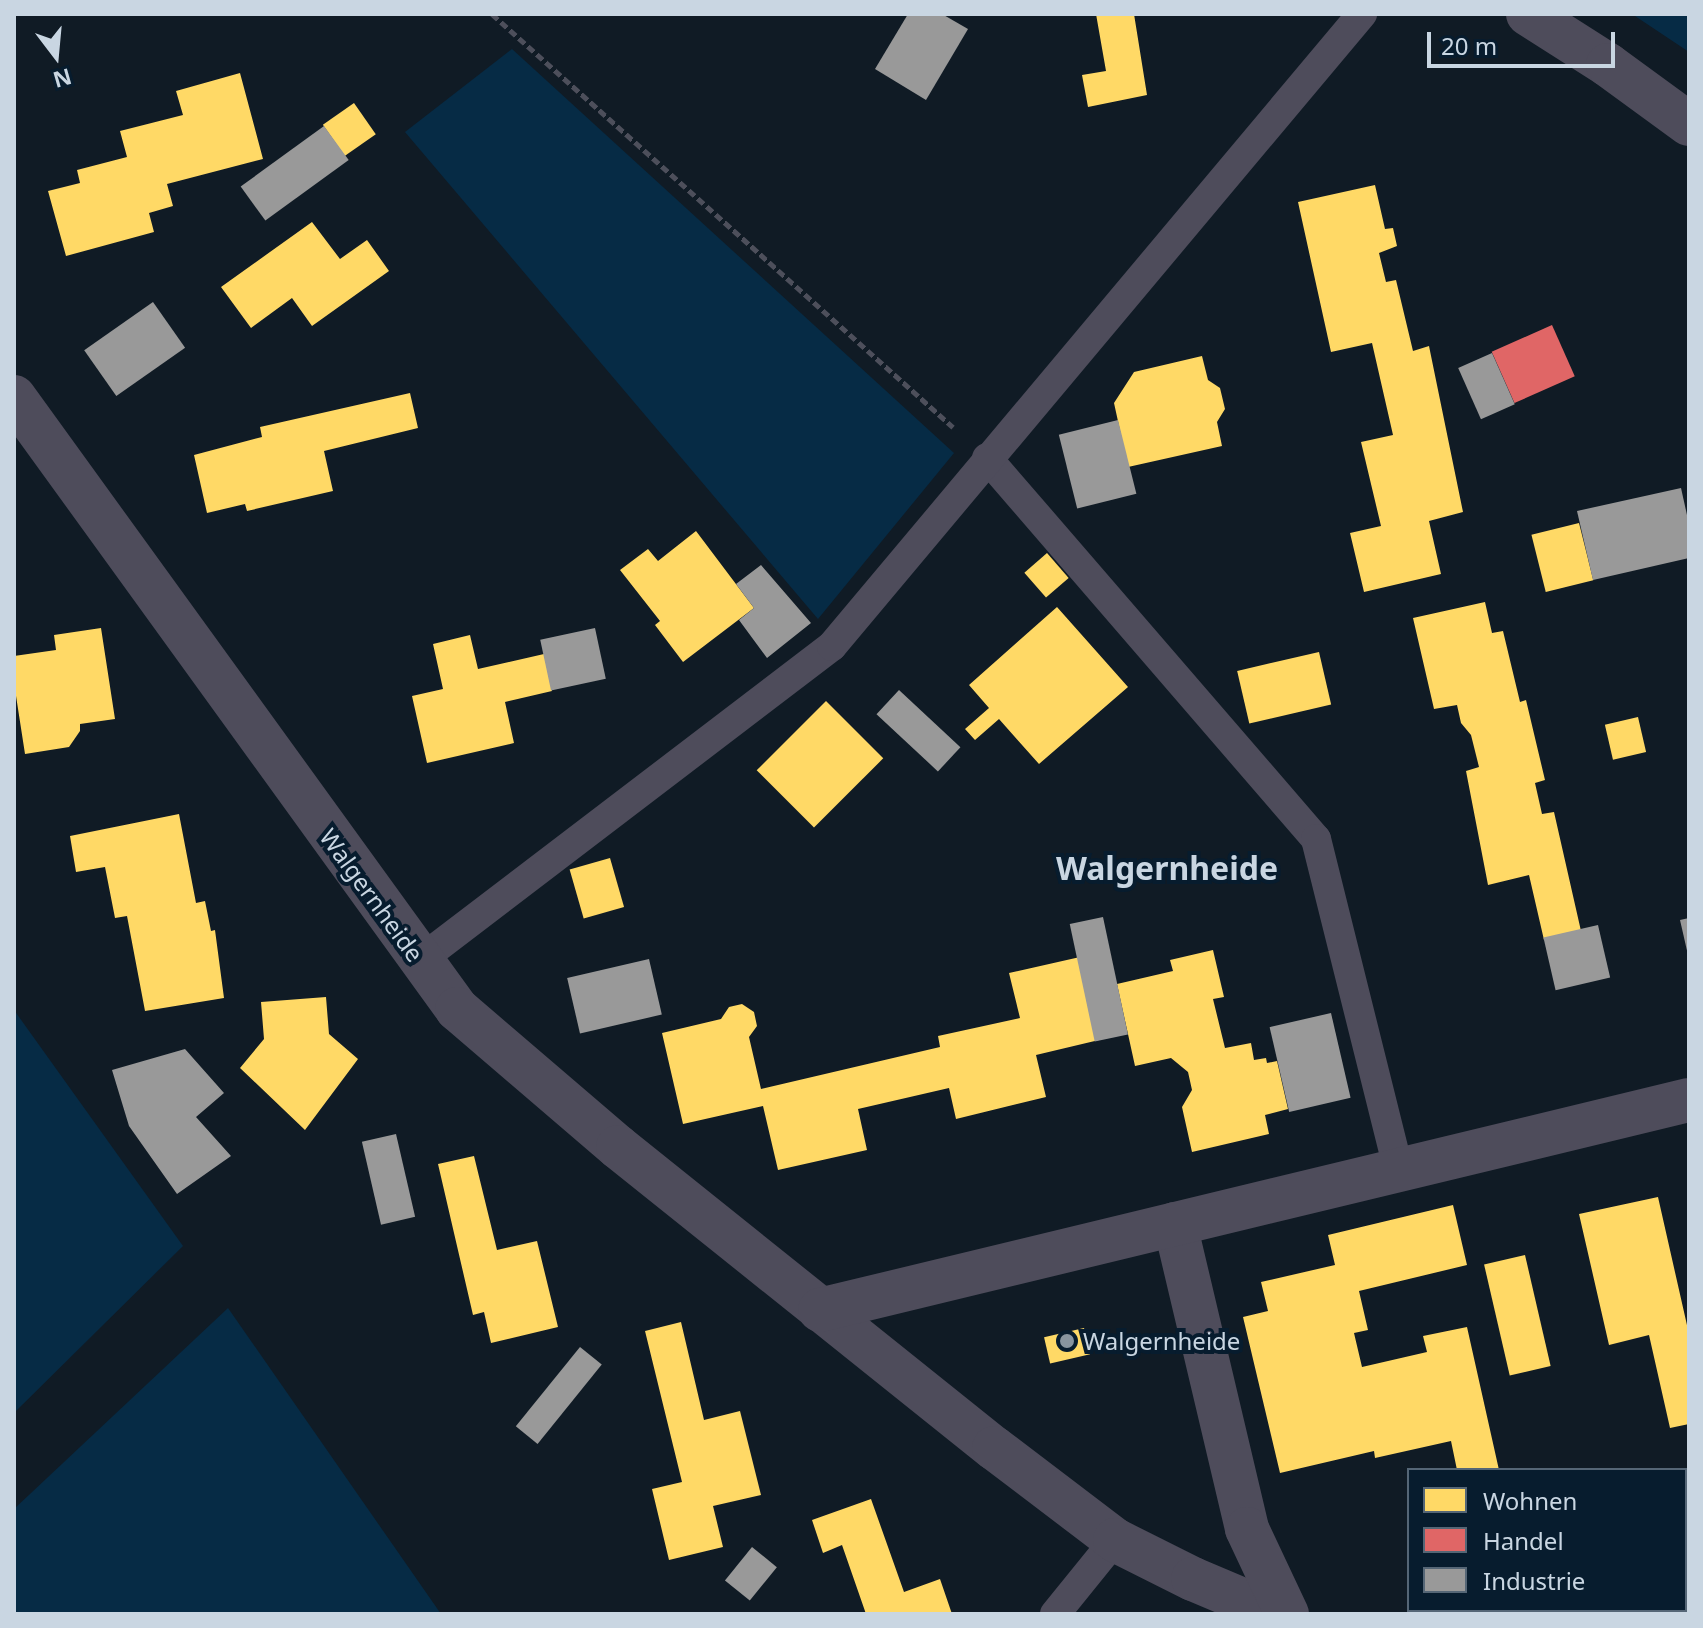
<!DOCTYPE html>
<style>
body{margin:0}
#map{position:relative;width:1703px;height:1628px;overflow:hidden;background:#101b25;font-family:"Noto Sans",sans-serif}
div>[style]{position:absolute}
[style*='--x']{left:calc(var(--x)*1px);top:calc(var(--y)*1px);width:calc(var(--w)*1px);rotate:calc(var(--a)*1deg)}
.green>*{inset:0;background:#062b45}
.homes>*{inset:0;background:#ffd966;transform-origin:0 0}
.shops>*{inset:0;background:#e06666;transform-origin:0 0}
.industry>*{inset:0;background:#999;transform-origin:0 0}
.path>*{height:5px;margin-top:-2.5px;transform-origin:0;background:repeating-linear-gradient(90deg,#4d4f5b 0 8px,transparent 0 12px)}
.service>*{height:30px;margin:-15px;padding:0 15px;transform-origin:15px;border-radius:15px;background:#4e4c5b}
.minor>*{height:44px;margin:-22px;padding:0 22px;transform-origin:22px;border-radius:22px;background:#4e4c5b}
.dots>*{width:22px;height:22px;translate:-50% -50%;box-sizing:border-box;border:4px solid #071c2e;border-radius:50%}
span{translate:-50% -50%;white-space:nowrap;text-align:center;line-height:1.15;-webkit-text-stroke:8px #071c2e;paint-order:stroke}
.street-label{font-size:24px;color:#c9d6e2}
.poi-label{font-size:24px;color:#c9d6e2}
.left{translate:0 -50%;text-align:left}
.district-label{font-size:32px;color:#c9d6e2;font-weight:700}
.frame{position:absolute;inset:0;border:16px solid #c9d6e2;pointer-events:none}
.legend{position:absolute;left:1407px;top:1468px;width:280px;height:144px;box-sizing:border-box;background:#071c2e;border:2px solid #556676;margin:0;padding:10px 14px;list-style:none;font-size:24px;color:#c9d6e2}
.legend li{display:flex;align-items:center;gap:16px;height:40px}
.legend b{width:40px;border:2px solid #556676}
.north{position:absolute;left:16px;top:16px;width:80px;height:80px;-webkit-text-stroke:6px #071c2e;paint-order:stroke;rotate:164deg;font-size:22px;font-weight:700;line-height:32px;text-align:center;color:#c9d6e2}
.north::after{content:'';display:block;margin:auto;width:28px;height:36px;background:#c9d6e2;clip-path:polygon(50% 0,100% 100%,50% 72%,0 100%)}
.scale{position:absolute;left:1427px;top:32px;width:188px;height:36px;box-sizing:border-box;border:4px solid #c9d6e2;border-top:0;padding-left:10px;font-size:24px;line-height:28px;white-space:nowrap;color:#c9d6e2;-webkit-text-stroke:6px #071c2e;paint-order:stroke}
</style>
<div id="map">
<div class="green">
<i style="clip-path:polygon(1632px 14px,1689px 14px,1689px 52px)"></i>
<i style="clip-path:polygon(512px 49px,954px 453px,818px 619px,405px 132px)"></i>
<i style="clip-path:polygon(14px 1010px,183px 1246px,14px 1413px)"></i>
<i style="clip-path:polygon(228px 1308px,441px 1614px,14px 1614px,14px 1509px)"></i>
</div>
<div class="homes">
<i style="clip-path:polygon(1096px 14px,1134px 14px,1147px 95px,1088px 107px,1082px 75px,1106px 71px)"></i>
<i style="clip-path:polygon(240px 73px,263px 159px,167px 184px,173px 206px,149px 213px,154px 232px,66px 256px,48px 191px,80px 183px,77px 170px,127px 157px,120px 131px,183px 115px,176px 91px)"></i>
<i style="left:354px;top:103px;width:38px;height:38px;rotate:55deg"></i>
<i style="clip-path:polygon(1375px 185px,1385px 229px,1393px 228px,1397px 246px,1379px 253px,1386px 282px,1396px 280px,1413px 351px,1429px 346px,1463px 512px,1429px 521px,1441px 574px,1364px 592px,1350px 533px,1381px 526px,1361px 442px,1393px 435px,1372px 343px,1331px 352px,1298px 202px)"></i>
<i style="clip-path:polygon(312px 222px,340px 259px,367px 240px,389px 271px,312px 326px,292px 298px,251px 328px,221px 287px)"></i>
<i style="clip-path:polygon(1202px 356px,1208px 380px,1220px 388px,1225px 409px,1217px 422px,1222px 446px,1128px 467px,1114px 403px,1134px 372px)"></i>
<i style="clip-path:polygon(410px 393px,418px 428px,324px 451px,333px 491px,247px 511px,245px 504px,207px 513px,194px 455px,262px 437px,260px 427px)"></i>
<i style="left:1579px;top:523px;width:59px;height:49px;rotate:76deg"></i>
<i style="clip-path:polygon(696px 531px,754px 608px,683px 662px,655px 625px,660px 621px,620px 570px,648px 549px,658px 561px)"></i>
<i style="left:1047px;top:553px;width:33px;height:30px;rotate:49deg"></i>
<i style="clip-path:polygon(1485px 602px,1492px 633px,1503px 631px,1520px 702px,1526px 700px,1545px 780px,1535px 783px,1542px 814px,1554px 812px,1581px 931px,1544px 940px,1529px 875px,1488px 885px,1466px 771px,1479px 767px,1471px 735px,1461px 723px,1457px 705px,1434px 709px,1413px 618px)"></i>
<i style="clip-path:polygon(1057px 607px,1128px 687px,1039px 764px,999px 719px,975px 740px,965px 729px,989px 708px,969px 685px)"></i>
<i style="clip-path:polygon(101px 628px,115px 719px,80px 724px,80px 731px,69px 747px,25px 754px,14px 683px,14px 656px,56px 650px,54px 635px)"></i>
<i style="clip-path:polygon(470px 635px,478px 669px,544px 654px,552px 691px,505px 702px,514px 743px,427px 763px,412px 696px,443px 689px,433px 644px)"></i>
<i style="left:1319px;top:652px;width:54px;height:84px;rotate:77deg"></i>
<i style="left:826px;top:701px;width:81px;height:98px;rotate:45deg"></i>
<i style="left:1638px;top:717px;width:36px;height:34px;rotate:77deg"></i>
<i style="clip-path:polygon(179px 814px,196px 903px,205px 901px,211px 931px,215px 930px,224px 998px,145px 1011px,127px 916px,115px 918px,105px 867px,76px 872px,70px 836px)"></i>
<i style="left:610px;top:858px;width:51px;height:42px;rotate:74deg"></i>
<i style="clip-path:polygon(1213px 950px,1224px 997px,1213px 999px,1225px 1048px,1251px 1043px,1254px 1060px,1266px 1058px,1267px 1063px,1277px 1061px,1288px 1109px,1265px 1115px,1269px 1134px,1192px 1152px,1182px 1107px,1192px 1090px,1188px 1072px,1171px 1058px,1135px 1066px,1117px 984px,1173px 971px,1170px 960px)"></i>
<i style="clip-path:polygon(1080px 957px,1099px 1040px,1036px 1055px,1046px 1097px,956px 1119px,949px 1088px,858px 1109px,867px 1150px,778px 1170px,763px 1106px,683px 1124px,662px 1033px,721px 1019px,729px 1007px,742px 1004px,754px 1012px,757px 1026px,749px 1037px,761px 1089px,940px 1047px,938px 1036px,1020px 1018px,1009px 973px)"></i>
<i style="clip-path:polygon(326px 997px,329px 1034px,358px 1059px,305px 1130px,240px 1068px,264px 1039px,261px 1002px)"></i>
<i style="clip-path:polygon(474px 1156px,497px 1250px,537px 1241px,558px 1327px,491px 1343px,484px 1312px,473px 1315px,438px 1164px)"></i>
<i style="clip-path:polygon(1658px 1197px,1689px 1334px,1689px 1424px,1670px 1428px,1649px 1335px,1609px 1345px,1579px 1214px)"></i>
<i style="clip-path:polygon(1453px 1205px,1467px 1265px,1359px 1291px,1368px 1330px,1354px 1333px,1362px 1367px,1427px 1352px,1423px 1336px,1467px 1327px,1499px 1470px,1457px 1470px,1451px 1441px,1375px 1458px,1374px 1451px,1280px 1473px,1243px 1317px,1268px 1311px,1261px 1282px,1335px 1265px,1328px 1235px)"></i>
<i style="left:1525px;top:1255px;width:114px;height:42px;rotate:77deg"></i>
<i style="clip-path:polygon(681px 1322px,704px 1420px,740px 1411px,761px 1495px,713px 1506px,723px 1547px,669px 1560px,652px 1489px,682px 1482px,645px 1331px)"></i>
<i style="left:1084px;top:1328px;width:27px;height:41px;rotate:77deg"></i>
<i style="clip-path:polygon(871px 1499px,904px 1592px,940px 1579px,952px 1614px,866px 1614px,842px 1545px,823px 1553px,812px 1520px)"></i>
<i style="clip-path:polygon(1689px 1564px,1689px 1614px,1599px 1614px,1598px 1610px,1685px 1610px,1685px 1565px)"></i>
<i style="left:1489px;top:1610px;width:42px;height:4px"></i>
</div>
<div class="shops">
<i style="left:1552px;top:325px;width:56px;height:66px;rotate:66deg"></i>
</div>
<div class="industry">
<i style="clip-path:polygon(908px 14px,942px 14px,968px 29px,926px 100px,875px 69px)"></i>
<i style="left:324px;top:126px;width:42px;height:103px;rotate:54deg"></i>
<i style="left:153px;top:302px;width:56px;height:84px;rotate:55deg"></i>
<i style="left:1492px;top:353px;width:56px;height:37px;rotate:66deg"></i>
<i style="left:1118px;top:420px;width:76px;height:61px;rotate:76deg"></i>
<i style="clip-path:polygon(1681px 488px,1689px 524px,1689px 558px,1593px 580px,1577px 511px)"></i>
<i style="clip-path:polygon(761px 565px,811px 623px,767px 658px,739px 620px,754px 608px,736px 584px)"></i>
<i style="left:595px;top:628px;width:52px;height:56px;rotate:78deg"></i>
<i style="left:899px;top:690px;width:84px;height:33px;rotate:43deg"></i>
<i style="left:1103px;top:917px;width:120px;height:34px;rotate:78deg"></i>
<i style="clip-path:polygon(1689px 918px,1689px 955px,1688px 955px,1680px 920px)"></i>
<i style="left:1598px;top:925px;width:54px;height:56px;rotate:77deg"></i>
<i style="left:649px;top:959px;width:57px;height:84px;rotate:77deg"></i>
<i style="left:1331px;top:1013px;width:87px;height:63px;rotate:77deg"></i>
<i style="clip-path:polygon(185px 1049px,224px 1093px,196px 1117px,231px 1156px,177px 1194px,129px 1126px,112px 1070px)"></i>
<i style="left:396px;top:1134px;width:85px;height:35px;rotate:77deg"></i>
<i style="left:580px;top:1347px;width:28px;height:102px;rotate:39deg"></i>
<i style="left:752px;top:1547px;width:32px;height:43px;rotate:39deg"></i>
</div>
<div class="path">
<i style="--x:492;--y:14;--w:619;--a:41.86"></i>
</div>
<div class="service">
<i style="--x:987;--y:458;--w:503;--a:49.19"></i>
<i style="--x:1316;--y:839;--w:339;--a:76"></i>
<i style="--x:419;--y:961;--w:519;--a:-37.33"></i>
<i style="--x:832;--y:646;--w:825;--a:-50.02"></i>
<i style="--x:1055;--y:1614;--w:95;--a:-51"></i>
</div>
<div class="minor">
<i style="--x:1528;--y:14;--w:95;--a:32.5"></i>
<i style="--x:1608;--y:65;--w:100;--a:36.1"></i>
<i style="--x:14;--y:397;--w:756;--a:54.1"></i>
<i style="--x:457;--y:1009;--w:212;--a:40.6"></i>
<i style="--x:618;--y:1147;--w:482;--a:38.7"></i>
<i style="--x:994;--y:1448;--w:152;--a:37.2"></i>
<i style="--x:1115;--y:1540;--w:87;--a:26.6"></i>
<i style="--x:1193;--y:1579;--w:90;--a:22.9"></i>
<i style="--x:1175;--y:1224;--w:313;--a:76.7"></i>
<i style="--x:1247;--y:1529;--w:94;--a:64.8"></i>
<i style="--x:820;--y:1310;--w:894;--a:-13.59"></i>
</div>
<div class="dots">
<i style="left:1067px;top:1341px;background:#8895a0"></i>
</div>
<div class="street-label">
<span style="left:372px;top:895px;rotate:54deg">Walgernheide</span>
</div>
<div class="poi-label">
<span class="left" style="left:1083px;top:1341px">Walgernheide</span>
</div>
<div class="district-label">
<span style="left:1167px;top:868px">Walgernheide</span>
</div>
<div class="frame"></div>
<ul class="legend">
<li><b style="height:22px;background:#ffd966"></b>Wohnen</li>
<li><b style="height:22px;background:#e06666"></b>Handel</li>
<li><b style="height:22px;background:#999"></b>Industrie</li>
</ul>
<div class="north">N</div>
<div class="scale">20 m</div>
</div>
